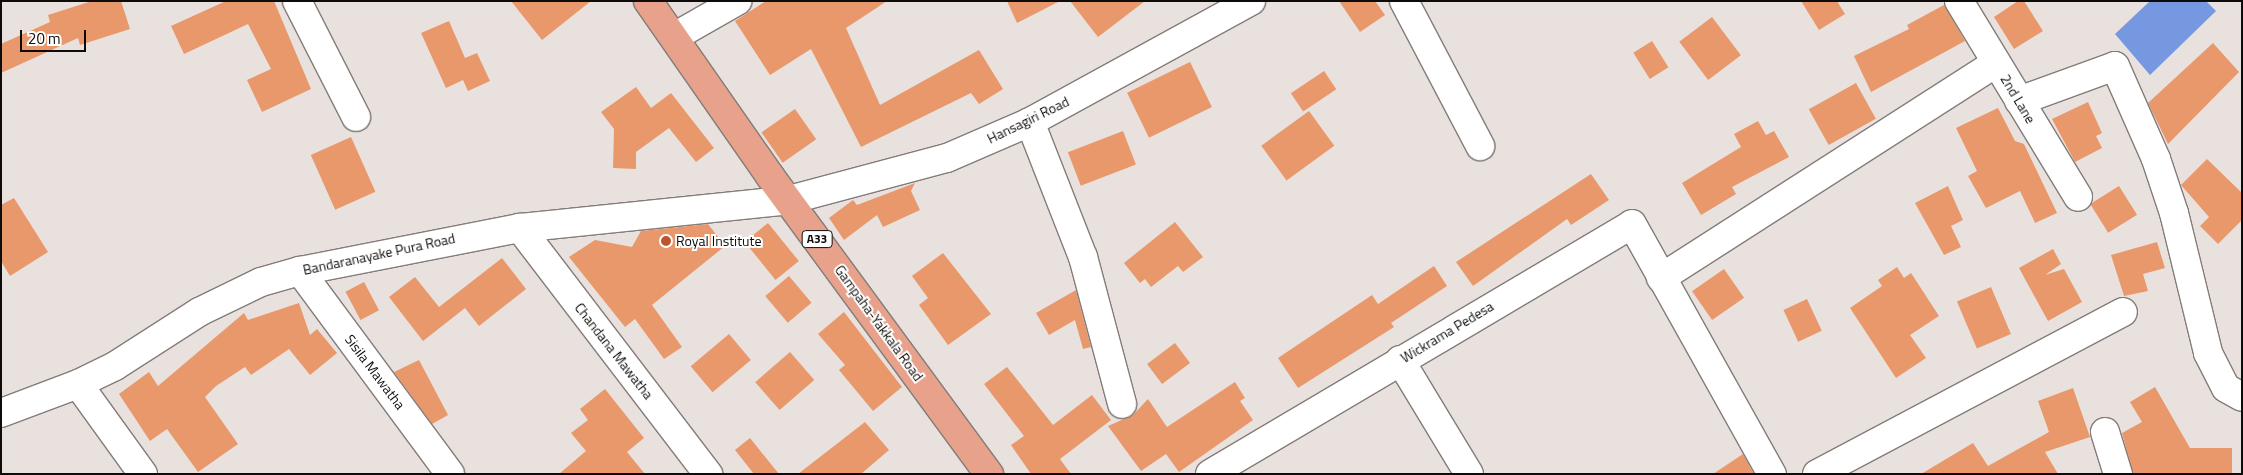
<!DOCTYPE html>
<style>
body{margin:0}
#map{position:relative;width:2243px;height:475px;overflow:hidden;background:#e9e1de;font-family:"Titillium Web",sans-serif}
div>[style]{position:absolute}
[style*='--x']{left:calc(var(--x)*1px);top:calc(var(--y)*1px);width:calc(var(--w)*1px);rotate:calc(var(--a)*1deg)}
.water>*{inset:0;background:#7598e0}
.building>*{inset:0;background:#e8986a;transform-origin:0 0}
.roads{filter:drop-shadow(1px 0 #837c78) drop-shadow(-1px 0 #837c78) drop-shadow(0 1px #837c78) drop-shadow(0 -1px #837c78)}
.minor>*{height:28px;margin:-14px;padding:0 14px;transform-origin:14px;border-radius:14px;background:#fff}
.highway>*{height:28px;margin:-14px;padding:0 14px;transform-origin:14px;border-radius:14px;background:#e8a18b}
.dots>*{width:14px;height:14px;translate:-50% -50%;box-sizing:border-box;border:2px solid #fff;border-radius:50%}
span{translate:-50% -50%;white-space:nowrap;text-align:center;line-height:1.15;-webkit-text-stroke:4px #fff;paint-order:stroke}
.shield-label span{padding:1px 4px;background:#fff;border:1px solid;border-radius:4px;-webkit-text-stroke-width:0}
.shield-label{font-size:12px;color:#0e0c0a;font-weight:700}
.street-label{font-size:14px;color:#0e0c0a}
.poi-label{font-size:14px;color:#0e0c0a}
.left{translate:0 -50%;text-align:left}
.frame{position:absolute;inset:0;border:2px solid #0e0c0a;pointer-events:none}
.scale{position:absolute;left:20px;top:30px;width:66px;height:22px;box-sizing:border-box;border:2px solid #0e0c0a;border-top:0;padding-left:6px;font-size:15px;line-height:18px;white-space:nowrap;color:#0e0c0a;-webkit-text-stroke:4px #fff;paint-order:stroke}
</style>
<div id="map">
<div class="water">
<i style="clip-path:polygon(2150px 1px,2206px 1px,2216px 11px,2150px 75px,2115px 34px)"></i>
</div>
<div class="building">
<i style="clip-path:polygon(92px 1px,121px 1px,130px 29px,80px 45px,78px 38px,1px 73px,1px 44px,50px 22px,48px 15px)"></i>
<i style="clip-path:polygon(226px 1px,274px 1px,311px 89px,262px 112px,247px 80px,271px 69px,248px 24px,184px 54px,171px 26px)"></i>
<i style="clip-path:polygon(511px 1px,591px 1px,542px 40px)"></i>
<i style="clip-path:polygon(766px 1px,887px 1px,846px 28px,880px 105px,979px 50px,1003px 89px,979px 104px,971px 93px,861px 147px,811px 49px,770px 75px,735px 21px)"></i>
<i style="clip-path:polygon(1007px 1px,1060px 1px,1017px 23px)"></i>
<i style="clip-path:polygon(1070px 1px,1145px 1px,1098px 37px)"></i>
<i style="clip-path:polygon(1339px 1px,1375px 1px,1385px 15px,1360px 32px)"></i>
<i style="clip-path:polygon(1801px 1px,1837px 1px,1845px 14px,1819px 30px)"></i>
<i style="clip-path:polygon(2018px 1px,2024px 1px,2043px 31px,2014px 49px,1994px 17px)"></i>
<i style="clip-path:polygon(1944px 5px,1965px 41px,1871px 92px,1854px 56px,1909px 29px,1907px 25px)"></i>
<i style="left:1712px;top:17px;width:48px;height:41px;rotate:53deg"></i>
<i style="clip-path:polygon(449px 21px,465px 58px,477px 53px,490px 81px,468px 91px,463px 80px,446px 88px,421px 33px)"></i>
<i style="left:1652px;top:41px;width:31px;height:22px;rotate:58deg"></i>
<i style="clip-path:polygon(2213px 43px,2239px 72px,2168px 144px,2148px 103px)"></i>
<i style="left:1190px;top:62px;width:50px;height:70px;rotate:64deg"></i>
<i style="left:1324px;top:71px;width:22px;height:40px;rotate:56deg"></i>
<i style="left:1856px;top:83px;width:41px;height:54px;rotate:61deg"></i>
<i style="clip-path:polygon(636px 87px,651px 108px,671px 93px,714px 148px,696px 162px,669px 128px,636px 152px,636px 169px,613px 168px,614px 129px,601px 112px)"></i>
<i style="clip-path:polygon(2088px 102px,2102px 133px,2096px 136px,2102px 148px,2075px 162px,2052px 119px)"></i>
<i style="clip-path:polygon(1998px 108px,2015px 141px,2024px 144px,2057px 213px,2035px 223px,2020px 191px,1986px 208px,1968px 176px,1977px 171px,1956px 128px)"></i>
<i style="left:795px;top:109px;width:37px;height:41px;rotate:55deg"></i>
<i style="left:1309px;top:111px;width:43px;height:59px;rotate:54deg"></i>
<i style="clip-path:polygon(1758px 121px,1766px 135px,1774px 131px,1789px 157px,1732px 187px,1736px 194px,1701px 215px,1682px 183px,1741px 147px,1734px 134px)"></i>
<i style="left:1123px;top:131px;width:36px;height:59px;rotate:69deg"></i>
<i style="left:351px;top:137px;width:60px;height:44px;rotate:66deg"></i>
<i style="clip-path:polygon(2207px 159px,2242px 193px,2242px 220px,2218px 244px,2200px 226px,2209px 217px,2181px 185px)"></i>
<i style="clip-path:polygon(1591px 174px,1609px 200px,1571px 225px,1567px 219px,1473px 286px,1456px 262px)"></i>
<i style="clip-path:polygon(915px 183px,911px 191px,920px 210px,883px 227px,877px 215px,844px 240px,829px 218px,853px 200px,857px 205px)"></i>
<i style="clip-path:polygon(1948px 186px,1963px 220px,1951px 226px,1961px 247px,1944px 255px,1915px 203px)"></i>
<i style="left:2119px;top:186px;width:34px;height:34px;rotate:58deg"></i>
<i style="clip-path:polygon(14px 198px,48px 252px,10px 276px,1px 261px,1px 205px)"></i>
<i style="clip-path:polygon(1175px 222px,1203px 257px,1183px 272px,1178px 266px,1151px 287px,1145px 279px,1140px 283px,1124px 263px)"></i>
<i style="left:768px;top:223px;width:49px;height:30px;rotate:51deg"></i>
<i style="clip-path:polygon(708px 224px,725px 246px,652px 305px,682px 347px,664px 359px,635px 319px,625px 327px,569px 257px,595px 240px,632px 247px,641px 231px)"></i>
<i style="clip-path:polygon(2157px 242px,2165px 268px,2143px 274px,2148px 291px,2124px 296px,2111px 255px)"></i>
<i style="clip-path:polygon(2053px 249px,2061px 264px,2045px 275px,2064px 269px,2082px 302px,2048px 321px,2019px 268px)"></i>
<i style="clip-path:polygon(943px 253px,991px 314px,948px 345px,919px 305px,928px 298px,912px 276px)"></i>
<i style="clip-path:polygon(502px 258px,526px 289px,479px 326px,465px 308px,423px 341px,389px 297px,415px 277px,439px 307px)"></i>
<i style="clip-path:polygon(1434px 266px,1447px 286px,1391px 323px,1394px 327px,1298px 388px,1278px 358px,1372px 295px,1378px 304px)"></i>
<i style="clip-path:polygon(1897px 267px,1904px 278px,1911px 273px,1939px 316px,1910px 335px,1926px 358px,1896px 378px,1850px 308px,1882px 286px,1878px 280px)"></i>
<i style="left:1724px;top:269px;width:35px;height:39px;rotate:55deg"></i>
<i style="left:789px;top:276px;width:35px;height:31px;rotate:50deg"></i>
<i style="left:364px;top:282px;width:32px;height:21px;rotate:62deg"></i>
<i style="left:1991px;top:287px;width:51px;height:37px;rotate:67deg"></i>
<i style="clip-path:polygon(1076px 290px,1091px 347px,1083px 349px,1075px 320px,1049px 335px,1036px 313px)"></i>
<i style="left:1807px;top:299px;width:35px;height:26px;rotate:65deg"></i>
<i style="clip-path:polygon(299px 303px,310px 335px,317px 329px,337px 353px,310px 375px,289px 349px,251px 375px,245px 367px,216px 386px,205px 397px,238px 444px,198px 472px,167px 429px,150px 441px,119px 394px,149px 372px,158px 386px,244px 313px,248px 320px)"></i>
<i style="clip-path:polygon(844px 312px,902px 387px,873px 411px,839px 370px,845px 365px,818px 334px)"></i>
<i style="left:729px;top:334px;width:34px;height:50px;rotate:50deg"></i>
<i style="left:1175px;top:343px;width:25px;height:35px;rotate:53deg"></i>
<i style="left:790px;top:352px;width:37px;height:46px;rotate:49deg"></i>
<i style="clip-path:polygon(419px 360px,448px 415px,432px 424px,394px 372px)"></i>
<i style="clip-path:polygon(1007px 367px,1053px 425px,1092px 395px,1111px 420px,1060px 459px,1071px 474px,1031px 474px,1011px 445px,1024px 436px,984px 384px)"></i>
<i style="clip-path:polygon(1235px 382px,1245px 398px,1240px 401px,1253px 420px,1179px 472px,1166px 454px,1141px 471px,1108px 426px,1133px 415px,1148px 399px,1167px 427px)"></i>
<i style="clip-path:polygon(2155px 387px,2190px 448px,2232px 448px,2232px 474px,2133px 474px,2122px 433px,2142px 422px,2130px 402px)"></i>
<i style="clip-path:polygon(2073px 388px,2090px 437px,2045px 452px,2058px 474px,1921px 474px,1973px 443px,1988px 466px,2049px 432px,2038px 401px)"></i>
<i style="clip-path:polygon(605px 389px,644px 438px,627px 452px,645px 474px,559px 474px,586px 451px,571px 433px,588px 420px,580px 409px)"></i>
<i style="clip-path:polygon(865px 422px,889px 450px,861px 474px,798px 474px)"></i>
<i style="clip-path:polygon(750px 438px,779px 474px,754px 474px,735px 450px)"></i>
<i style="clip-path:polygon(1743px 454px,1754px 474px,1713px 474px)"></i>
</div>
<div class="roads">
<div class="minor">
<i style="--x:297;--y:1;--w:130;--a:63"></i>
<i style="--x:1404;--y:1;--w:164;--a:62.3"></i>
<i style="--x:1959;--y:1;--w:229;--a:58.7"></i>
<i style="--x:674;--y:37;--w:73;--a:-29.7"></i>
<i style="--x:2019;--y:101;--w:102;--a:-20"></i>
<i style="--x:2115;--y:66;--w:102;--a:66.2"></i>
<i style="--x:2156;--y:159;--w:57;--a:71.6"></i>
<i style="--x:2174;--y:213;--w:144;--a:76.3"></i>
<i style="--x:2208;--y:353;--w:39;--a:63"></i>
<i style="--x:2226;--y:388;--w:18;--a:29"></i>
<i style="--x:1030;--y:122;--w:145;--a:68.6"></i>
<i style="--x:1083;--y:257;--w:152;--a:75.1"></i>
<i style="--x:520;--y:228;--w:310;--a:52.6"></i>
<i style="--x:300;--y:271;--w:252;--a:53.5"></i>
<i style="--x:1661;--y:278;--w:398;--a:-32.7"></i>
<i style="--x:1400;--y:360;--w:133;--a:58.8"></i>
<i style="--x:78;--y:384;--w:111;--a:54.2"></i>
<i style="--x:1;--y:413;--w:82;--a:-20.6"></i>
<i style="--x:78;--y:384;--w:41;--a:-25.9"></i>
<i style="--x:115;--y:366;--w:100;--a:-32.7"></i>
<i style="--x:199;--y:312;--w:69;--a:-25.8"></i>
<i style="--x:261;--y:282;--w:41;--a:-15.8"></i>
<i style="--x:300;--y:271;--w:224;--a:-11.1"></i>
<i style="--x:520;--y:228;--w:270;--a:-5.9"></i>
<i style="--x:789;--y:200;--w:163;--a:-14.9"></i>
<i style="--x:947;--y:158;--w:90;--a:-23.4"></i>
<i style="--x:1030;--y:122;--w:252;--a:-28.7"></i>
<i style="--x:2105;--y:432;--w:44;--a:72.8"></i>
<i style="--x:1210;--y:474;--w:490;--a:-30.6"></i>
<i style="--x:1632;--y:224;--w:287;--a:60.8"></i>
<i style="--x:1817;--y:474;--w:346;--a:-27.9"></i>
</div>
<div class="highway">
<i style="--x:648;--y:1;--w:213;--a:55.1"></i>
<i style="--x:770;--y:176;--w:370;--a:53.7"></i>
</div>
</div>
<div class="dots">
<i style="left:666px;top:241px;background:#bd562d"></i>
</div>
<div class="shield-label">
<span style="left:817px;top:239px">A33</span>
</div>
<div class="street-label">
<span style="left:2018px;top:99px;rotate:59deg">2nd Lane</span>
<span style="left:1028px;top:120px;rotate:-26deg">Hansagiri Road</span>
<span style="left:379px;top:254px;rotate:-12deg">Bandaranayake Pura Road</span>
<span style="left:879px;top:323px;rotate:54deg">Gampaha-Yakkala Road</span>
<span style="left:1447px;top:332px;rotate:-31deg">Wickrama Pedesa</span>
<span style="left:614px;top:351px;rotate:52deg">Chandana Mawatha</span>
<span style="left:375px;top:372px;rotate:53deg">Sisila Mawatha</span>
</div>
<div class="poi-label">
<span class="left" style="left:676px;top:241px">Royal Institute</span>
</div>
<div class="frame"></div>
<div class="scale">20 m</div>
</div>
